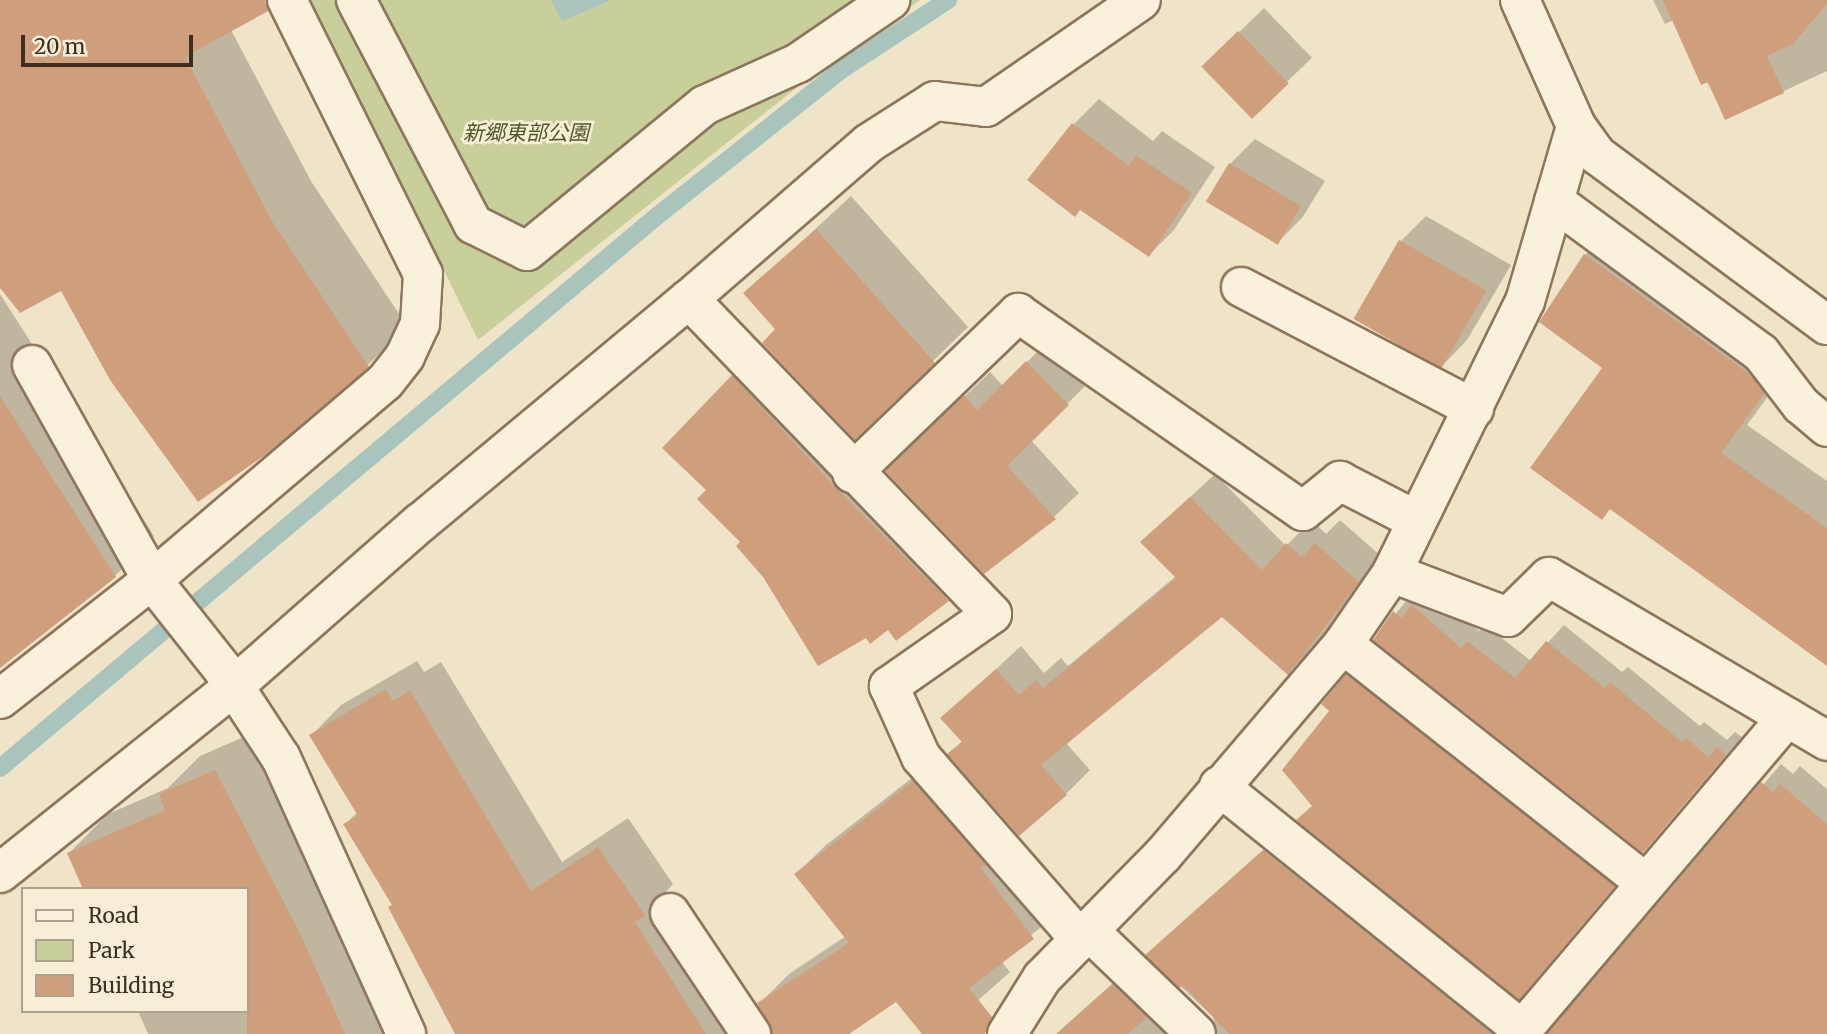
<!DOCTYPE html>
<meta charset="utf-8">
<style>
body{margin:0}
#map{position:relative;width:1827px;height:1034px;overflow:hidden;background:#f0e4c8;font-family:Merriweather,"Noto Sans JP",serif}
div>[style]{position:absolute}
[style*='--x']{left:calc(var(--x)*1px);top:calc(var(--y)*1px);width:calc(var(--w)*1px);rotate:calc(var(--a)*1deg)}
.green>*{inset:0;background:#c9cf9b}
.water>*{inset:0;background:#a9c4bc}
.shadow>*{inset:0;background:#0003;transform-origin:0 0}
.stream>*{height:18px;margin:-9px;padding:0 9px;transform-origin:9px;border-radius:9px;background:#a9c4bc}
.building>*{inset:0;background:#cf9f7d;transform-origin:0 0}
.roads{filter:drop-shadow(2px 0 #8d765c) drop-shadow(-2px 0 #8d765c) drop-shadow(0 2px #8d765c) drop-shadow(0 -2px #8d765c)}
.minor>*{height:38px;margin:-19px;padding:0 19px;transform-origin:19px;border-radius:19px;background:#faf1dc}
span{translate:-50% -50%;white-space:nowrap;text-align:center;line-height:1.15;-webkit-text-stroke:5px #f7eed8;paint-order:stroke}
.park-label{font-size:21px;color:#4d5a26;font-style:italic}
.legend{position:absolute;left:21px;top:887px;width:228px;height:126px;box-sizing:border-box;background:#f7eed8;border:2px solid #ada18e;margin:0;padding:9px 12px;list-style:none;font-size:21px;color:#3d2e20}
.legend li{display:flex;align-items:center;gap:14px;height:35px}
.legend b{width:35px;border:2px solid #ada18e}
.scale{position:absolute;left:21px;top:35px;width:172px;height:32px;box-sizing:border-box;border:4px solid #3d2e20;border-top:0;padding-left:9px;font-size:21px;line-height:24px;white-space:nowrap;color:#3d2e20;-webkit-text-stroke:5px #f7eed8;paint-order:stroke}
</style>
<div id="map">
<div class="green">
<i style="clip-path:polygon(311px 0,920px 0,833px 59px,478px 340px)"></i>
</div>
<div class="water">
<i style="clip-path:polygon(551px 0,611px 0,562px 21px)"></i>
</div>
<div class="shadow">
<i style="clip-path:polygon(0 0,267px 0,231px 30px,311px 181px,407px 326px,367px 366px,62px 288px,0 286px)"></i>
<i style="clip-path:polygon(1653px 0,1827px 0,1827px 71px,1726px 118px,1674px 20px,1665px 24px)"></i>
<i style="left:1264px;top:8px;width:69px;height:83px;rotate:46deg"></i>
<i style="clip-path:polygon(1099px 99px,1153px 141px,1162px 131px,1215px 167px,1174px 230px,1149px 255px,1074px 124px)"></i>
<i style="clip-path:polygon(1255px 139px,1325px 181px,1302px 218px,1277px 243px,1208px 200px,1230px 164px)"></i>
<i style="clip-path:polygon(851px 196px,968px 327px,855px 437px,777px 329px,746px 293px)"></i>
<i style="clip-path:polygon(1426px 216px,1511px 265px,1467px 340px,1442px 366px,1401px 241px)"></i>
<i style="clip-path:polygon(1612px 228px,1791px 365px,1747px 425px,1827px 481px,1827px 664px,1611px 508px,1602px 517px,1605px 367px,1585px 255px)"></i>
<i style="clip-path:polygon(0 294px,154px 536px,115px 576px,0 666px)"></i>
<i style="clip-path:polygon(1052px 337px,1092px 379px,1031px 440px,1079px 493px,1054px 517px,913px 446px,990px 372px,1003px 386px)"></i>
<i style="clip-path:polygon(754px 355px,968px 578px,897px 638px,889px 627px,743px 542px,709px 490px,733px 376px)"></i>
<i style="clip-path:polygon(1215px 474px,1286px 546px,1312px 520px,1326px 534px,1340px 520px,1382px 557px,1312px 649px,1288px 673px,1222px 615px,1066px 743px,1090px 770px,1066px 794px,949px 754px,963px 740px,943px 718px,1021px 646px,1044px 673px,1061px 658px,1068px 666px,1176px 576px,1142px 542px)"></i>
<i style="clip-path:polygon(1430px 590px,1479px 631px,1485px 625px,1531px 661px,1564px 625px,1622px 672px,1628px 667px,1700px 726px,1704px 722px,1727px 740px,1735px 732px,1742px 737px,1643px 851px,1375px 639px,1411px 595px)"></i>
<i style="clip-path:polygon(1366px 657px,1632px 867px,1519px 997px,1314px 806px,1331px 711px,1347px 675px)"></i>
<i style="clip-path:polygon(417px 661px,424px 672px,441px 662px,562px 862px,628px 818px,673px 884px,665px 893px,731px 998px,743px 992px,766px 1022px,759px 1004px,789px 974px,846px 936px,796px 874px,826px 845px,944px 753px,1014px 834px,1010px 838px,1063px 908px,1001px 961px,1010px 972px,940px 1034px,924px 1034px,897px 1000px,846px 1034px,457px 1034px,394px 905px,345px 824px,358px 812px,312px 735px,341px 705px)"></i>
<i style="clip-path:polygon(255px 732px,401px 1034px,148px 1034px,138px 1011px,247px 1011px,247px 889px,69px 853px,108px 814px,168px 788px,200px 756px)"></i>
<i style="clip-path:polygon(1781px 764px,1793px 774px,1800px 766px,1827px 789px,1827px 1034px,1217px 1034px,1213px 1017px,1148px 955px,1284px 832px,1528px 1028px,1547px 1032px)"></i>
<i style="clip-path:polygon(1133px 966px,1207px 1034px,1058px 1034px,1071px 1021px)"></i>
</div>
<div class="stream">
<i style="--x:0;--y:768;--w:858;--a:-40.04"></i>
<i style="--x:657;--y:216;--w:235;--a:-38.4"></i>
<i style="--x:841;--y:70;--w:128;--a:-33.2"></i>
</div>
<div class="building">
<i style="clip-path:polygon(0 0,265px 0,268px 11px,185px 57px,272px 221px,369px 367px,272px 450px,198px 502px,110px 380px,61px 291px,20px 313px,0 288px)"></i>
<i style="clip-path:polygon(1663px 0,1827px 0,1827px 4px,1793px 44px,1767px 56px,1784px 93px,1725px 120px,1708px 82px,1701px 85px)"></i>
<i style="left:1238px;top:31px;width:73px;height:51px;rotate:46deg"></i>
<i style="clip-path:polygon(1072px 123px,1129px 166px,1136px 155px,1192px 193px,1149px 257px,1080px 210px,1075px 217px,1027px 180px)"></i>
<i style="left:1229px;top:163px;width:84px;height:45px;rotate:31deg"></i>
<i style="clip-path:polygon(816px 229px,935px 363px,855px 440px,762px 343px,775px 329px,743px 293px)"></i>
<i style="left:1399px;top:240px;width:101px;height:91px;rotate:30deg"></i>
<i style="clip-path:polygon(1584px 254px,1751px 375px,1765px 393px,1721px 453px,1827px 528px,1827px 666px,1610px 509px,1602px 520px,1530px 468px,1602px 368px,1539px 322px)"></i>
<i style="clip-path:polygon(1026px 361px,1069px 405px,1007px 466px,1056px 519px,984px 574px,885px 471px,964px 395px,977px 410px)"></i>
<i style="clip-path:polygon(732px 375px,836px 488px,949px 601px,896px 641px,888px 630px,870px 644px,866px 638px,818px 666px,763px 577px,736px 546px,740px 542px,697px 499px,706px 490px,662px 448px)"></i>
<i style="clip-path:polygon(0 396px,116px 577px,0 668px)"></i>
<i style="clip-path:polygon(1190px 497px,1262px 570px,1286px 543px,1302px 557px,1315px 543px,1359px 582px,1288px 675px,1222px 617px,1041px 765px,1067px 795px,1019px 836px,947px 754px,962px 742px,940px 718px,996px 669px,1019px 695px,1036px 680px,1043px 688px,1176px 578px,1140px 542px)"></i>
<i style="clip-path:polygon(1412px 605px,1461px 648px,1467px 641px,1515px 678px,1546px 641px,1605px 688px,1610px 682px,1682px 742px,1686px 738px,1709px 757px,1717px 747px,1726px 755px,1643px 853px,1373px 640px,1393px 611px,1401px 618px)"></i>
<i style="clip-path:polygon(1346px 674px,1615px 886px,1519px 1000px,1296px 820px,1312px 806px,1282px 770px,1329px 711px,1321px 704px)"></i>
<i style="clip-path:polygon(386px 689px,393px 701px,410px 690px,531px 891px,598px 847px,645px 915px,635px 922px,706px 1034px,455px 1034px,388px 907px,392px 905px,343px 824px,358px 816px,309px 735px)"></i>
<i style="clip-path:polygon(215px 770px,300px 933px,345px 1034px,247px 1034px,247px 889px,83px 889px,67px 853px,165px 810px,159px 794px)"></i>
<i style="clip-path:polygon(913px 781px,986px 865px,981px 868px,1034px 939px,969px 988px,992px 1017px,985px 1034px,922px 1034px,896px 1002px,849px 1034px,773px 1034px,757px 1003px,849px 943px,794px 874px)"></i>
<i style="clip-path:polygon(1761px 782px,1773px 792px,1780px 784px,1827px 824px,1827px 1034px,1547px 1034px)"></i>
<i style="clip-path:polygon(1263px 850px,1492px 1034px,1229px 1034px,1183px 985px,1179px 988px,1145px 955px)"></i>
<i style="clip-path:polygon(1112px 984px,1147px 1017px,1128px 1034px,1056px 1034px)"></i>
</div>
<div class="roads">
<div class="minor">
<i style="--x:356;--y:0;--w:253;--a:62.4"></i>
<i style="--x:473;--y:224;--w:60;--a:26.6"></i>
<i style="--x:527;--y:251;--w:230;--a:-39.4"></i>
<i style="--x:705;--y:105;--w:102;--a:-24.3"></i>
<i style="--x:798;--y:63;--w:112;--a:-34.4"></i>
<i style="--x:1520;--y:0;--w:138;--a:66"></i>
<i style="--x:1576;--y:126;--w:182;--a:106.2"></i>
<i style="--x:1525;--y:301;--w:303;--a:116.1"></i>
<i style="--x:1392;--y:573;--w:124;--a:20.8"></i>
<i style="--x:1508;--y:617;--w:57;--a:-44.3"></i>
<i style="--x:1549;--y:577;--w:323;--a:30.5"></i>
<i style="--x:1576;--y:126;--w:36;--a:54"></i>
<i style="--x:1597;--y:155;--w:286;--a:36.5"></i>
<i style="--x:1554;--y:201;--w:257;--a:36.3"></i>
<i style="--x:1761;--y:353;--w:66;--a:52.4"></i>
<i style="--x:1801;--y:405;--w:34;--a:40"></i>
<i style="--x:1241;--y:287;--w:263;--a:27.6"></i>
<i style="--x:689;--y:299;--w:238;--a:-40.9"></i>
<i style="--x:869;--y:143;--w:78;--a:-32.5"></i>
<i style="--x:935;--y:101;--w:51;--a:6.7"></i>
<i style="--x:986;--y:107;--w:188;--a:-34.6"></i>
<i style="--x:32;--y:365;--w:246;--a:60.8"></i>
<i style="--x:152;--y:580;--w:116;--a:51.6"></i>
<i style="--x:224;--y:671;--w:104;--a:56.8"></i>
<i style="--x:281;--y:758;--w:303;--a:65.6"></i>
<i style="--x:852;--y:473;--w:231;--a:-43.9"></i>
<i style="--x:1018;--y:313;--w:347;--a:34.8"></i>
<i style="--x:1303;--y:511;--w:48;--a:-39"></i>
<i style="--x:1340;--y:481;--w:85;--a:27.2"></i>
<i style="--x:1343;--y:644;--w:386;--a:38.3"></i>
<i style="--x:0;--y:699;--w:193;--a:-38.1"></i>
<i style="--x:152;--y:580;--w:306;--a:-40.4"></i>
<i style="--x:385;--y:382;--w:33;--a:-52"></i>
<i style="--x:405;--y:356;--w:35;--a:-65"></i>
<i style="--x:420;--y:324;--w:50;--a:-86.6"></i>
<i style="--x:423;--y:274;--w:306;--a:-116.4"></i>
<i style="--x:1219;--y:786;--w:389;--a:38.8"></i>
<i style="--x:1522;--y:1030;--w:410;--a:-49.7"></i>
<i style="--x:0;--y:873;--w:298;--a:-38.6"></i>
<i style="--x:233;--y:687;--w:249;--a:-41.3"></i>
<i style="--x:420;--y:523;--w:350;--a:-39.8"></i>
<i style="--x:689;--y:299;--w:437;--a:46.1"></i>
<i style="--x:992;--y:614;--w:126;--a:145"></i>
<i style="--x:889;--y:686;--w:78;--a:65.7"></i>
<i style="--x:921;--y:757;--w:239;--a:48.9"></i>
<i style="--x:670;--y:913;--w:146;--a:56.2"></i>
<i style="--x:1087;--y:929;--w:151;--a:43.9"></i>
<i style="--x:1007;--y:1034;--w:66;--a:-58"></i>
<i style="--x:1042;--y:978;--w:173;--a:-45.5"></i>
<i style="--x:1163;--y:855;--w:277;--a:-49.5"></i>
<i style="--x:1343;--y:644;--w:86;--a:-55.4"></i>
</div>
</div>
<div class="park-label">
<span style="left:526px;top:133px">新郷東部公園</span>
</div>
<ul class="legend">
<li><b style="height:9px;background:#faf1dc"></b>Road</li>
<li><b style="height:19px;background:#c9cf9b"></b>Park</li>
<li><b style="height:19px;background:#cf9f7d"></b>Building</li>
</ul>
<div class="scale">20 m</div>
</div>
